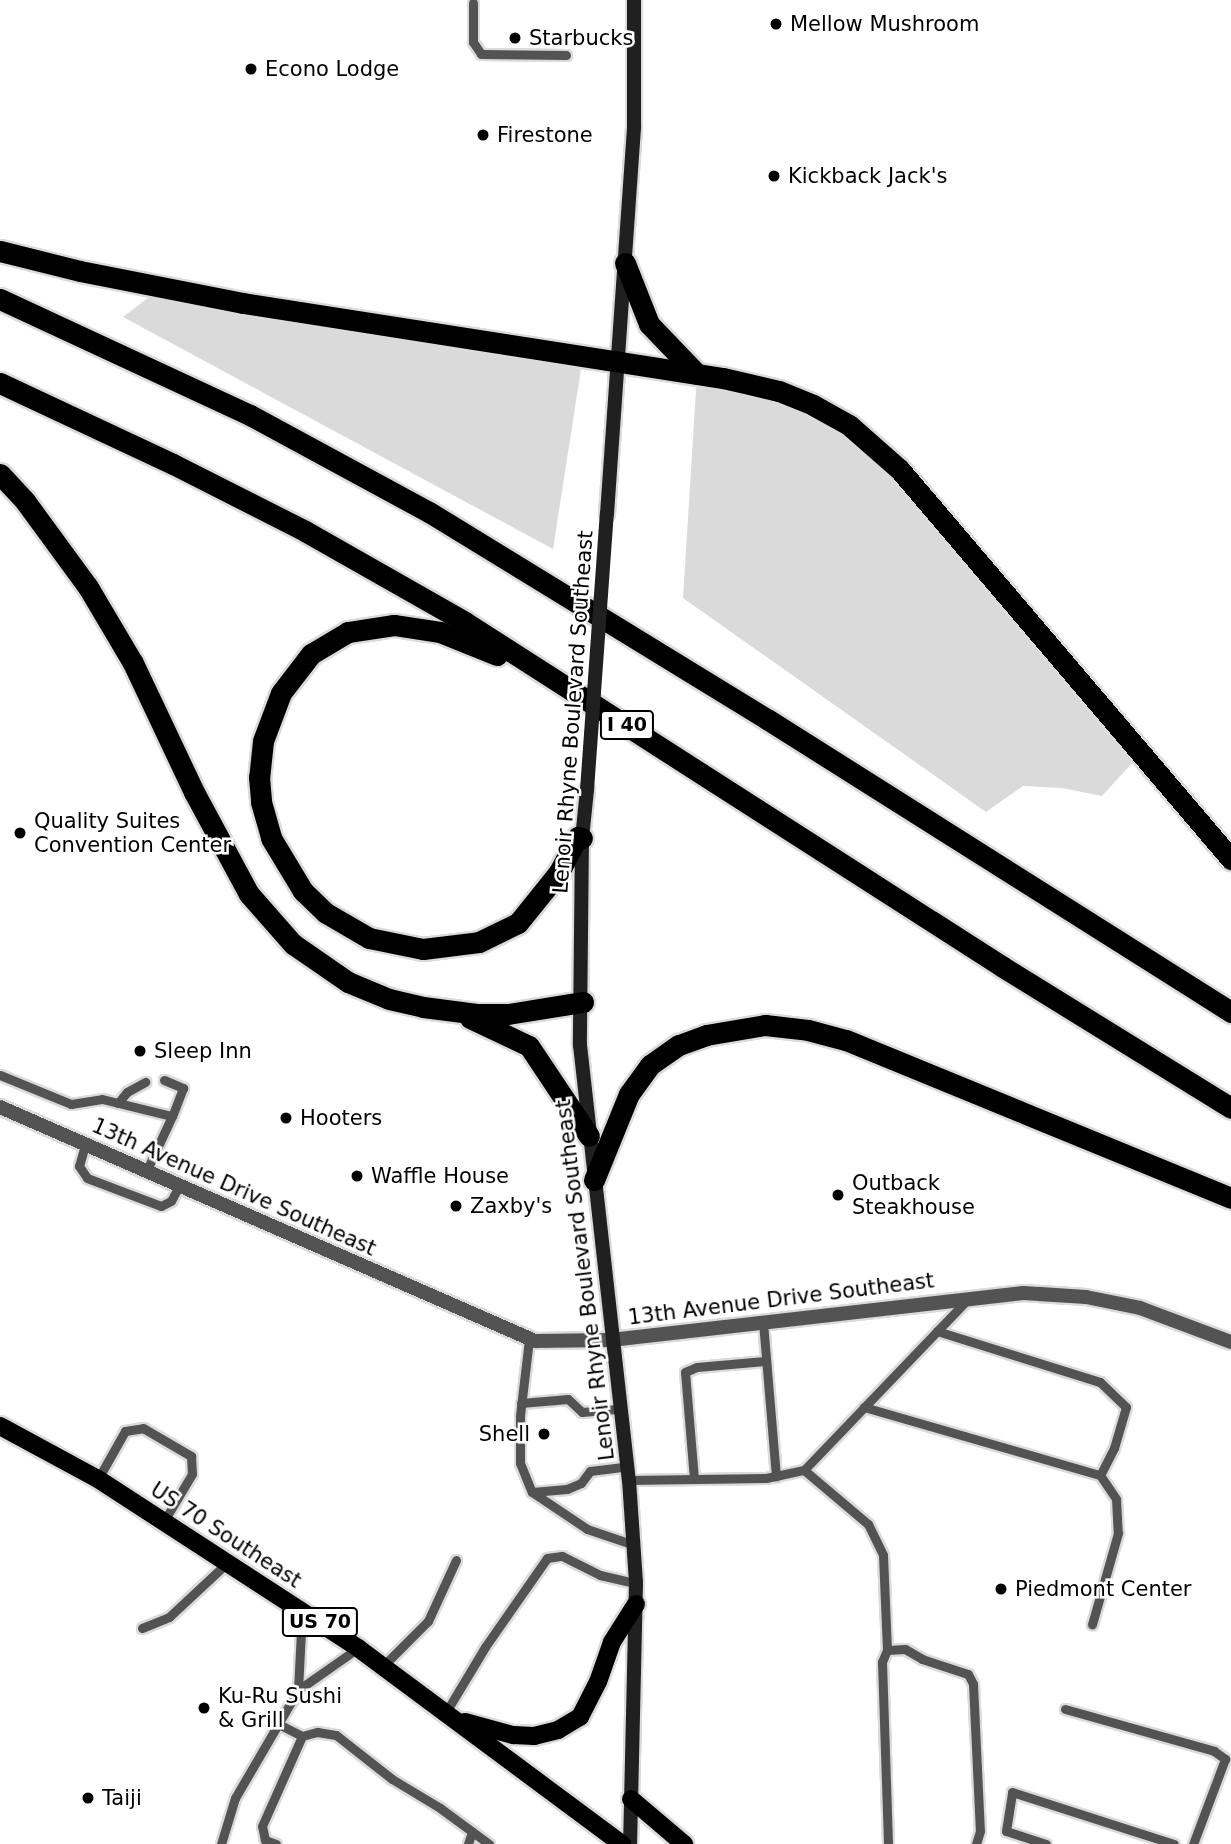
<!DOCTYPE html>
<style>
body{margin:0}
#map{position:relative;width:1231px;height:1844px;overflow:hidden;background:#fff;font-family:"DejaVu Sans",sans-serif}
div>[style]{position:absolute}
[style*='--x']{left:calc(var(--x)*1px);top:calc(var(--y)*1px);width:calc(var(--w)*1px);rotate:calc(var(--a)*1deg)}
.green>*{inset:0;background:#dadada}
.roads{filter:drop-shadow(2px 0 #dbdbdb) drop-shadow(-2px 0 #dbdbdb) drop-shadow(0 2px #dbdbdb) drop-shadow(0 -2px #dbdbdb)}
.lane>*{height:9px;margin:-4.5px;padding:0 4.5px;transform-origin:4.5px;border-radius:4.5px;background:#535353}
.street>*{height:14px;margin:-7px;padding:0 7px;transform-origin:7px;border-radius:7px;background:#535353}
.secondary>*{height:14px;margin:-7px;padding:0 7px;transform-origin:7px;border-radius:7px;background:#202020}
.primary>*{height:18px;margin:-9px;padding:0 9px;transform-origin:9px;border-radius:9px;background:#000}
.highway>*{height:21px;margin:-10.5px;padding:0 10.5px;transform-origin:10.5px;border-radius:10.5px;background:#000}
.secondary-bridge>*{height:14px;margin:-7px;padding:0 7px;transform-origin:7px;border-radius:7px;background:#202020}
.dots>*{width:19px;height:19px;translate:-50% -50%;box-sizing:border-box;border:4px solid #fff;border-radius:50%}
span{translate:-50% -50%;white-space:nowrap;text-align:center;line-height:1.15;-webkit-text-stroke:5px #fff;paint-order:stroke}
.shield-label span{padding:2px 5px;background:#fff;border:2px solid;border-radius:5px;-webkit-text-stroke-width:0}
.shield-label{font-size:19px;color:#000;font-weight:700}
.poi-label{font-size:21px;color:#000}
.left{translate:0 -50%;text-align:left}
.right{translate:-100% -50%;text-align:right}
.street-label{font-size:21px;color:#000}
</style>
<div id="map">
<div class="green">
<i style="clip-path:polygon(161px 288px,377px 325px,581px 369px,553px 549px,123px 317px)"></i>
<i style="clip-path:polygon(697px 374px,813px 405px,900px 470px,1134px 761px,1102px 796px,1062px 788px,1023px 786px,986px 812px,683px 598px)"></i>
</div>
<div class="roads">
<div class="lane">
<i style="--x:473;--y:3;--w:39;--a:90"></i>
<i style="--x:473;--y:42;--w:14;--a:56"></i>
<i style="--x:481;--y:54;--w:85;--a:0.7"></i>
<i style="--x:0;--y:1075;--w:77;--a:22.2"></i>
<i style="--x:71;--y:1104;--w:31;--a:-9"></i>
<i style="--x:102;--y:1099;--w:72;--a:13.7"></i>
<i style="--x:172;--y:1116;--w:62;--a:114.9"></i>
<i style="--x:164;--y:1080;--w:21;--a:23"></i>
<i style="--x:183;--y:1088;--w:30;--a:111"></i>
<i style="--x:118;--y:1103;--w:14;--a:-51"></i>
<i style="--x:127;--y:1092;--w:21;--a:-29"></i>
<i style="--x:85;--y:1145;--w:22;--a:106"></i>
<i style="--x:79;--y:1166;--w:14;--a:56"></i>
<i style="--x:87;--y:1178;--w:79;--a:20.7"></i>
<i style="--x:161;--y:1206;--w:11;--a:-27"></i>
<i style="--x:171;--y:1201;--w:17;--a:-62"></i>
<i style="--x:763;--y:1322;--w:155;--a:85.2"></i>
<i style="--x:937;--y:1331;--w:171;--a:17.4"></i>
<i style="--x:1100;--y:1382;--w:36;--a:44"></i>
<i style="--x:1126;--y:1407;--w:43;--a:106.3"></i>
<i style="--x:1114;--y:1448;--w:30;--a:117"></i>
<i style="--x:529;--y:1339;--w:78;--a:96.7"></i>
<i style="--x:520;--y:1416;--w:47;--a:90"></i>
<i style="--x:520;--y:1463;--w:31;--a:68"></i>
<i style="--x:532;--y:1492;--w:66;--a:33.9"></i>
<i style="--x:587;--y:1529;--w:50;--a:18.8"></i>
<i style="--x:521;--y:1403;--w:47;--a:-4.9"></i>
<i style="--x:568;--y:1399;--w:19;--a:43"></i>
<i style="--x:582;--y:1412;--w:38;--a:-5"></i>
<i style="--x:864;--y:1407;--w:246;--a:16.1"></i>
<i style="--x:1100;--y:1475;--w:29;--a:56"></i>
<i style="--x:1116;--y:1499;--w:34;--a:87"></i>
<i style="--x:1118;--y:1533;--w:95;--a:105.9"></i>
<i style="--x:804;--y:1470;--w:84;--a:40.2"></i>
<i style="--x:868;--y:1524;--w:34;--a:64"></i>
<i style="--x:883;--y:1555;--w:95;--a:87.6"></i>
<i style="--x:887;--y:1650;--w:13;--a:113"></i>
<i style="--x:882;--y:1662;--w:182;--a:88.1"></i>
<i style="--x:98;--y:1479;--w:55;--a:-60.6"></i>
<i style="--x:125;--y:1431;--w:18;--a:-9"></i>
<i style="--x:143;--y:1428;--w:56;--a:30.3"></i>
<i style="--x:191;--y:1456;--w:18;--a:87"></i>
<i style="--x:192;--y:1474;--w:55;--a:120.8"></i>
<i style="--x:694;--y:1479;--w:107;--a:-94.8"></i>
<i style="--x:685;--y:1372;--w:13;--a:-23"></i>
<i style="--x:697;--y:1367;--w:68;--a:-5"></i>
<i style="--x:629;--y:1480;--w:137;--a:-0.8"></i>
<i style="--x:766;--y:1478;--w:39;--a:-12"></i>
<i style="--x:804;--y:1470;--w:236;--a:-46.2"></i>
<i style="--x:532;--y:1492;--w:35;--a:-5"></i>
<i style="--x:567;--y:1489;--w:15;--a:-23"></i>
<i style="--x:581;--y:1483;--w:15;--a:-53"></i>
<i style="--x:590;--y:1471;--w:38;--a:-7"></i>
<i style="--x:142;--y:1628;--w:29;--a:-22"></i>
<i style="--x:169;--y:1617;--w:79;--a:-43"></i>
<i style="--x:887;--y:1650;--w:18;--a:-3"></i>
<i style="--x:905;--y:1649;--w:20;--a:30"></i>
<i style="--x:922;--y:1659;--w:48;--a:18.1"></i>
<i style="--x:968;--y:1674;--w:11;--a:63"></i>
<i style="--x:973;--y:1684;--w:147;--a:87.3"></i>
<i style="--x:980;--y:1831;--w:14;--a:107"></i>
<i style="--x:384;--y:1665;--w:62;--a:-45"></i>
<i style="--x:428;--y:1621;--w:67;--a:-65.3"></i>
<i style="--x:298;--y:1690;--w:79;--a:-87.1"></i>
<i style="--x:1065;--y:1709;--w:155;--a:15.7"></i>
<i style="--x:1214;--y:1751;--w:14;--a:36"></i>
<i style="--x:1225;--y:1759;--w:91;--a:110.6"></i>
<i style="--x:446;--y:1712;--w:76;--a:-59"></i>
<i style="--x:485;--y:1647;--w:108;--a:-55.1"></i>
<i style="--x:547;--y:1558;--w:15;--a:-8"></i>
<i style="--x:562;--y:1556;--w:42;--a:26.6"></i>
<i style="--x:600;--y:1575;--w:37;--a:13"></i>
<i style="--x:302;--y:1736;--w:16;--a:-15"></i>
<i style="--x:317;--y:1732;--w:19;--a:9"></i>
<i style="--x:336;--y:1735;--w:71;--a:38.2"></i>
<i style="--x:392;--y:1779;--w:56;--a:31.1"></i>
<i style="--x:440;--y:1808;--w:61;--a:36.3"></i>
<i style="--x:221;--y:1844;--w:48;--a:-73.1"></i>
<i style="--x:235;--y:1798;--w:125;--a:-59.7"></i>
<i style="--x:298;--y:1690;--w:73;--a:-35"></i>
<i style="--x:276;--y:1844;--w:12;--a:-160"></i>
<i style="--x:265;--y:1840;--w:14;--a:-102"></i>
<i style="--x:262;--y:1826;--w:98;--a:-66"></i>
<i style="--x:302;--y:1736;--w:27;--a:-153"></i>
<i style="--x:468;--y:1844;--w:13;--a:-72"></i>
<i style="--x:1046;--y:1844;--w:42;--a:-162"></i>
<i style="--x:1006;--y:1831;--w:39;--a:-81"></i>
<i style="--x:1012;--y:1792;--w:170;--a:17.8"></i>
</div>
<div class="street">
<i style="--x:0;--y:1107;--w:584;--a:23.62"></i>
<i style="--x:535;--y:1341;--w:76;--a:-0.8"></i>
<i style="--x:611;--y:1340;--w:415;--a:-6.5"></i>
<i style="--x:1023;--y:1293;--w:63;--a:3.6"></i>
<i style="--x:1086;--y:1297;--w:55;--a:11.5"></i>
<i style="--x:1140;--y:1308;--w:97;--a:20.5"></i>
</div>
<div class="secondary">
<i style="--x:607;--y:514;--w:389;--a:-86"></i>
<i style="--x:634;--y:126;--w:126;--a:-90"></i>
<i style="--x:587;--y:790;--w:48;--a:95.9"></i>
<i style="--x:582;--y:838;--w:207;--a:90.6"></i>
<i style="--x:580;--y:1045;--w:438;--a:83.6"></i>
<i style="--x:629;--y:1480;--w:103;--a:86.1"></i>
<i style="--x:636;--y:1583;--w:261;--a:91.3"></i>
</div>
<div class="primary">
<i style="--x:0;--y:1426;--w:111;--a:28.4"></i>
<i style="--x:98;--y:1479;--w:310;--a:33"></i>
<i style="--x:358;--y:1648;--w:329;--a:36.6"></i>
<i style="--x:465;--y:1722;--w:50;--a:15.2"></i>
<i style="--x:513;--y:1735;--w:21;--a:3"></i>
<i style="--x:534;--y:1736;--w:25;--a:-14"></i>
<i style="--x:558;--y:1730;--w:26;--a:-31"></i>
<i style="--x:580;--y:1717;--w:39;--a:-63"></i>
<i style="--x:598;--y:1682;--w:42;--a:-70.7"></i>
<i style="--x:612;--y:1642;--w:45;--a:-57.7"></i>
<i style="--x:631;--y:1799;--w:70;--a:40.3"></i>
</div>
<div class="highway">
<i style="--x:0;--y:251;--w:82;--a:14"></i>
<i style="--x:80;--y:271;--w:166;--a:11.1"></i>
<i style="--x:243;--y:303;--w:486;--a:8.9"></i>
<i style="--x:723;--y:378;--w:57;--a:13.1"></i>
<i style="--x:779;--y:391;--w:37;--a:22"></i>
<i style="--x:813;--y:405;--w:41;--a:29.1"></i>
<i style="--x:849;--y:425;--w:68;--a:41.4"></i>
<i style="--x:900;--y:470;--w:511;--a:49.61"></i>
<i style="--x:625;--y:263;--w:66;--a:68.5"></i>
<i style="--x:649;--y:324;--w:69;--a:46.2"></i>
<i style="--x:0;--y:299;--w:276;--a:24.9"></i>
<i style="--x:250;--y:415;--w:204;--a:28.5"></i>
<i style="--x:429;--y:512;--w:396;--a:31.5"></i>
<i style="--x:767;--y:719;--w:549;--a:32.27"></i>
<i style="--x:0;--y:383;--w:191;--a:25.1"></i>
<i style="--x:173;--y:464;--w:148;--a:26.9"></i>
<i style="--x:305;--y:531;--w:184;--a:29.6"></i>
<i style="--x:465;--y:622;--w:639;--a:32.67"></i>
<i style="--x:1003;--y:967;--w:268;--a:31.7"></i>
<i style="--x:0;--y:474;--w:37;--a:47"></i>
<i style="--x:25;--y:501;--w:107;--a:53.8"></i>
<i style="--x:88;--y:587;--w:88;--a:59.4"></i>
<i style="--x:133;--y:663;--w:143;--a:64.7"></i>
<i style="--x:194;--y:792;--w:116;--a:61.7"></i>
<i style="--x:249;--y:894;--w:67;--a:48.7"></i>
<i style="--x:293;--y:944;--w:67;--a:34.6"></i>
<i style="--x:348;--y:982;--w:44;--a:22.5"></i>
<i style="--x:389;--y:999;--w:35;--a:13"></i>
<i style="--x:423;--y:1007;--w:54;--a:7.4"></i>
<i style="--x:477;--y:1014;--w:31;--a:0"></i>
<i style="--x:508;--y:1014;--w:76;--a:-9.1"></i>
<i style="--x:497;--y:655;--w:61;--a:-158"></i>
<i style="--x:440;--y:632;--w:47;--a:-171.3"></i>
<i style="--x:394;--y:625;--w:47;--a:171.3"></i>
<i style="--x:348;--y:632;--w:43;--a:149.3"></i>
<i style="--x:311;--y:654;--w:49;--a:127.6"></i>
<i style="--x:281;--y:693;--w:51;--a:110.6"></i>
<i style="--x:263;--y:741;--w:36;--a:96"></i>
<i style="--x:259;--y:777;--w:25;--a:85"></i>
<i style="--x:261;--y:802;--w:37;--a:74"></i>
<i style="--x:271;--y:838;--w:62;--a:58.9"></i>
<i style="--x:303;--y:891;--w:32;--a:44"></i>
<i style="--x:326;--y:913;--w:50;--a:30.2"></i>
<i style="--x:369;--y:938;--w:55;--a:11.5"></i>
<i style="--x:423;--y:949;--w:56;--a:-7.1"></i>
<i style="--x:479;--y:942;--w:43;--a:-26"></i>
<i style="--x:518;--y:923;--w:65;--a:-51.2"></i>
<i style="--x:559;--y:872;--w:40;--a:-62"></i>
<i style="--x:578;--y:837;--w:4;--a:14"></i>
<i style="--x:470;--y:1018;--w:65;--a:25.4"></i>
<i style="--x:529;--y:1046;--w:108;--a:56.3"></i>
<i style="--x:594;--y:1180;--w:93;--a:-67.9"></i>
<i style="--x:629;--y:1094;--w:36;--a:-54"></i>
<i style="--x:650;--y:1065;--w:35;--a:-35"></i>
<i style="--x:679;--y:1045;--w:29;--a:-20"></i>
<i style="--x:706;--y:1035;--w:60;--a:-9.6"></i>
<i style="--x:765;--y:1025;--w:43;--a:6.6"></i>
<i style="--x:808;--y:1030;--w:39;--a:15"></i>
<i style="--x:846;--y:1040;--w:416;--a:22.3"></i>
</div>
</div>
<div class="secondary-bridge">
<i style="--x:587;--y:790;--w:277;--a:-85.9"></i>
</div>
<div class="dots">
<i style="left:776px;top:24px;background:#000"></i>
<i style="left:515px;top:38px;background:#000"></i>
<i style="left:251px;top:69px;background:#000"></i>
<i style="left:483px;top:135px;background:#000"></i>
<i style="left:774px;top:176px;background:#000"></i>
<i style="left:20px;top:833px;background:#000"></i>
<i style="left:140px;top:1051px;background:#000"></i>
<i style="left:286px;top:1118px;background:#000"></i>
<i style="left:357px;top:1176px;background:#000"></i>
<i style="left:838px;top:1195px;background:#000"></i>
<i style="left:456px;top:1206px;background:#000"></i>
<i style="left:544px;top:1434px;background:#000"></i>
<i style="left:1001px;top:1589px;background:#000"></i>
<i style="left:204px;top:1708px;background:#000"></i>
<i style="left:88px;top:1798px;background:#000"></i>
</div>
<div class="shield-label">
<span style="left:627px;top:725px">I 40</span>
<span style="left:320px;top:1622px">US 70</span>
</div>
<div class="poi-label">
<span class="left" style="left:790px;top:24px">Mellow Mushroom</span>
<span class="left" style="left:529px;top:38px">Starbucks</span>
<span class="left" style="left:265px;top:69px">Econo Lodge</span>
<span class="left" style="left:497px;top:135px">Firestone</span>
<span class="left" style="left:788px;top:176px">Kickback Jack's</span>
<span class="left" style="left:34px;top:833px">Quality Suites<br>Convention Center</span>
<span class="left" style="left:154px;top:1051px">Sleep Inn</span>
<span class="left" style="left:300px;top:1118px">Hooters</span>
<span class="left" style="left:371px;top:1176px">Waffle House</span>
<span class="left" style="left:852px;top:1195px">Outback<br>Steakhouse</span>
<span class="left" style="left:470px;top:1206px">Zaxby's</span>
<span class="right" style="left:530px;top:1434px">Shell</span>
<span class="left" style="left:1015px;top:1589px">Piedmont Center</span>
<span class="left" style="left:218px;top:1708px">Ku-Ru Sushi<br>&amp; Grill</span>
<span class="left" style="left:102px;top:1798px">Taiji</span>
</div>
<div class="street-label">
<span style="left:573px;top:712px;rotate:-86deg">Lenoir Rhyne Boulevard Southeast</span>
<span style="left:234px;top:1187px;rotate:24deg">13th Avenue Drive Southeast</span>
<span style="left:585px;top:1280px;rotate:-97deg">Lenoir Rhyne Boulevard Southeast</span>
<span style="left:781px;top:1299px;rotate:-7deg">13th Avenue Drive Southeast</span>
<span style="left:226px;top:1535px;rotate:33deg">US 70 Southeast</span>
</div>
</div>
